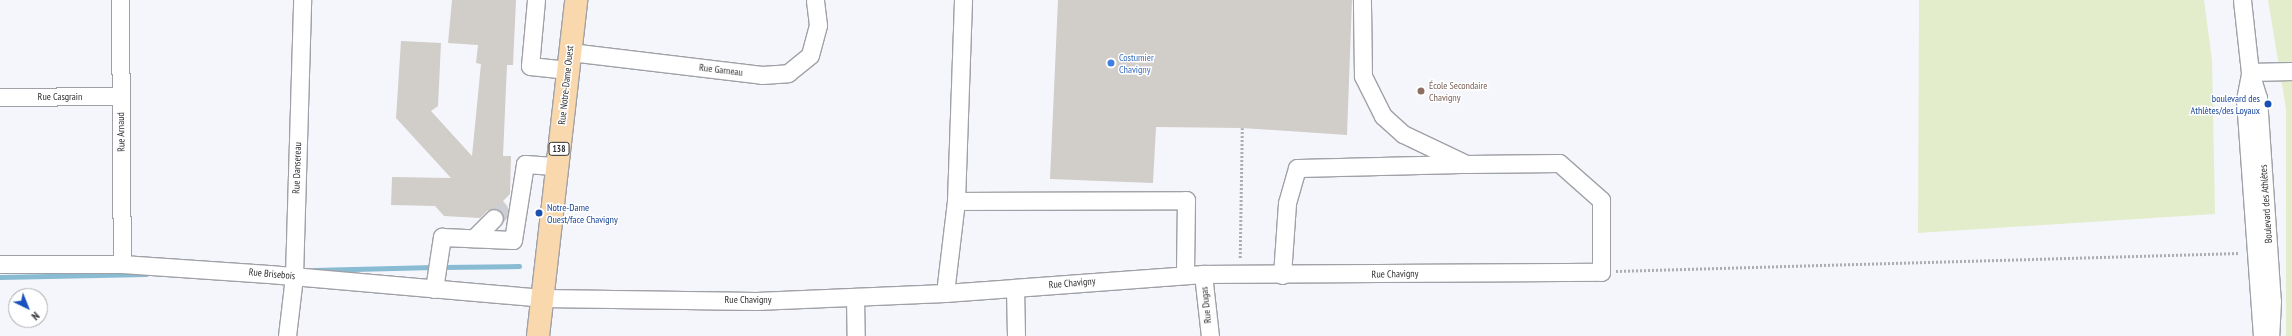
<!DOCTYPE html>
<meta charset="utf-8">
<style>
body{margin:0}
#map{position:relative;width:2292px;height:336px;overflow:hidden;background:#f5f6fc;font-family:"PT Sans Narrow",sans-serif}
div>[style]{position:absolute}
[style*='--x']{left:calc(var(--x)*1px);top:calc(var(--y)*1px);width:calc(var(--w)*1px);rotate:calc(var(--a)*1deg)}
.green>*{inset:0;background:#e3edcb}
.stream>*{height:4.5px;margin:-2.25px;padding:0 2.25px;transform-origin:2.25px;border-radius:2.25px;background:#89bbd2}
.building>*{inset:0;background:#d1cdc8}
.minor-tunnel>*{height:17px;margin-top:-8.5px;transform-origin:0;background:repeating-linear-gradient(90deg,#cdced4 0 17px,transparent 0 25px)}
.path>*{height:2.5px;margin-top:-1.25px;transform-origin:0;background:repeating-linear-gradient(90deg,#acadb2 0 2px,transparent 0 4px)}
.roads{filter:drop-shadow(1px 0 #a0a1a6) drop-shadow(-1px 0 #a0a1a6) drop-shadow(0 1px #a0a1a6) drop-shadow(0 -1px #a0a1a6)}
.minor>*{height:17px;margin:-8.5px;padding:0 8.5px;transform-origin:8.5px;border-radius:8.5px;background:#fff}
.major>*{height:22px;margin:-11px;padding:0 11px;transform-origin:11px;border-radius:11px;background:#fad8ae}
.dots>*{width:11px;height:11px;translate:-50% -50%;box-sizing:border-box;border:2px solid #fff;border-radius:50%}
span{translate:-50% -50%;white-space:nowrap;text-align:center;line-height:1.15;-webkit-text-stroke:3px #fff;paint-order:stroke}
.shield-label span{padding:1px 3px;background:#fff;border:1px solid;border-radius:3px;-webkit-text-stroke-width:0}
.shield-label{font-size:9px;color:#2f2f32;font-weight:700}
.shop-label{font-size:10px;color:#366cbe}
.left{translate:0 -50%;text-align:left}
.street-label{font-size:10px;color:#2f2f32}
.education-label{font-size:10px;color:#785e54}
.transit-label{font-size:10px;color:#164399}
.right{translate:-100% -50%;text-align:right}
.north{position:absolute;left:8px;top:288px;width:40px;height:40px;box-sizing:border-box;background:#fff;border:1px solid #acacad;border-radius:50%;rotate:137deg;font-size:11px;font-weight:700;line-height:16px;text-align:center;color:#2f2f32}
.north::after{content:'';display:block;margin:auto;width:14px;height:18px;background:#1952be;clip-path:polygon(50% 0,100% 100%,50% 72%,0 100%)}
</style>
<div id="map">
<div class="green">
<i style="clip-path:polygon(1919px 0,2204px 0,2212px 60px,2215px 214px,1918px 233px)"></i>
<i style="clip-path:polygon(2268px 0,2292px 0,2292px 336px,2286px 336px,2286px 109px)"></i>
</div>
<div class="stream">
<i style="--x:442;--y:267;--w:77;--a:-0.7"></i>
<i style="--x:314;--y:270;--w:120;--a:-1.4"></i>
<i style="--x:0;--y:277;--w:146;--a:-1.2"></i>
</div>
<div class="building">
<i style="clip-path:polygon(452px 0,516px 0,513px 65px,507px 65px,503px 156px,511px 156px,510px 194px,503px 201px,508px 207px,504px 218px,501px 211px,496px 208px,487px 211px,480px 218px,444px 216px,435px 206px,391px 205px,392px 177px,451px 178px,396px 118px,401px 41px,441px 43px,438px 106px,431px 111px,472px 156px,481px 64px,476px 63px,478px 45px,448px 43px)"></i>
<i style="clip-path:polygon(1058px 0,1352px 0,1347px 135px,1242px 128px,1156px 127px,1153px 183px,1050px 179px)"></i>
</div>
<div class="minor-tunnel">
<i style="--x:494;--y:218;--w:18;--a:-38"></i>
</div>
<div class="path">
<i style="--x:1240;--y:258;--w:130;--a:-89.1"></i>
<i style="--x:1616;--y:271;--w:624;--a:-1.65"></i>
</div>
<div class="roads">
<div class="minor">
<i style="--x:120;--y:0;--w:264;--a:89.6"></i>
<i style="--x:536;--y:0;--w:66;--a:95.2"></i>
<i style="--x:530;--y:66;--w:38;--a:6"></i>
<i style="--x:2242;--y:0;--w:72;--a:83.7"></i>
<i style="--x:2250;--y:72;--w:27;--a:73"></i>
<i style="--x:2258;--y:98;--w:203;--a:86.1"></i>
<i style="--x:2272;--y:301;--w:35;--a:93"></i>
<i style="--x:570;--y:52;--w:193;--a:6.8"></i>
<i style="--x:762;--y:75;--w:26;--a:-4"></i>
<i style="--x:788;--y:73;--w:28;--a:-39"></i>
<i style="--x:810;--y:55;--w:31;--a:-75"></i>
<i style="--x:818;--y:25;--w:25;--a:-97"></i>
<i style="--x:2250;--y:72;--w:42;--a:-1.4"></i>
<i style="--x:2250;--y:74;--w:25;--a:101"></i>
<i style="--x:2245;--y:99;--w:238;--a:85.9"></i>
<i style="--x:0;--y:97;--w:120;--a:-0.5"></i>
<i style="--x:956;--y:201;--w:230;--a:-0.2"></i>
<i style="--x:1186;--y:200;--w:75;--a:90.8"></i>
<i style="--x:474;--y:238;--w:28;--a:-45"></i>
<i style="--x:0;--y:264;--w:122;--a:0"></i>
<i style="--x:122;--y:264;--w:147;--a:3.9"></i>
<i style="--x:269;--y:274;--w:274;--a:5"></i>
<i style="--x:542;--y:298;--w:214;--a:0.8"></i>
<i style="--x:756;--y:301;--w:189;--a:-2.4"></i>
<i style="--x:945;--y:293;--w:259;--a:-4.2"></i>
<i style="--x:1203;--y:274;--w:398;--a:-0.3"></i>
<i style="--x:1601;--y:272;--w:72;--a:-90"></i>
<i style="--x:1601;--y:200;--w:56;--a:-138.6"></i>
<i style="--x:1559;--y:163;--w:93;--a:179.4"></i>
<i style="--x:1466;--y:164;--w:70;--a:-154.5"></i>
<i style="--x:1403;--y:134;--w:27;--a:-138"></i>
<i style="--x:1383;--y:116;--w:45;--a:-116.6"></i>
<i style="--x:1363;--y:76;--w:76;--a:-90.8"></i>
<i style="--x:1203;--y:274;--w:62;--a:83.6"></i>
<i style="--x:1282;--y:275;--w:72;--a:-86"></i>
<i style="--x:1287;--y:203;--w:36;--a:-74"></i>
<i style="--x:1297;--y:168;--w:165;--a:-1.4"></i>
<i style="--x:1015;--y:288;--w:48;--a:88.8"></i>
<i style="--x:434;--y:289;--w:53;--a:-81.3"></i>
<i style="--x:442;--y:237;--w:71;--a:2.4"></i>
<i style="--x:513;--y:240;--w:77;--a:-81"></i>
<i style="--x:525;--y:164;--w:32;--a:4"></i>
<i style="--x:945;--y:293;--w:93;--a:-83.2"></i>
<i style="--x:956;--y:201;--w:201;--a:-88"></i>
<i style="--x:855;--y:297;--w:39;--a:89"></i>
<i style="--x:287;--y:336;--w:60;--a:-83.3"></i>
<i style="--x:294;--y:276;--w:276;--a:-88.3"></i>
</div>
<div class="major">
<i style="--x:538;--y:336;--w:338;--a:-83.5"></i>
</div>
</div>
<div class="dots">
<i style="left:1111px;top:63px;background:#3f7fe0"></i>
<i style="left:1421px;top:91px;background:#8d6e63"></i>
<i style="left:2268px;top:104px;background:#1a4fb4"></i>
<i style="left:539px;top:213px;background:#1a4fb4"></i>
</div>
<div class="shield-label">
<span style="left:559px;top:149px">138</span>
</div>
<div class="shop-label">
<span class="left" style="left:1119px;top:63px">Costumier<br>Chavigny</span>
</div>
<div class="street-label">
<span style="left:721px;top:70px;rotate:7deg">Rue Garneau</span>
<span style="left:566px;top:85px;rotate:-84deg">Rue Notre-Dame Ouest</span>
<span style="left:60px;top:97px">Rue Casgrain</span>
<span style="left:121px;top:132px;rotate:-91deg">Rue Arnaud</span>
<span style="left:297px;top:168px;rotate:-88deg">Rue Dansereau</span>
<span style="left:2266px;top:204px;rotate:-94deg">Boulevard des Athlètes</span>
<span style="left:272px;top:274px;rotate:5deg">Rue Brisebois</span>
<span style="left:1395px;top:274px;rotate:-1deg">Rue Chavigny</span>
<span style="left:1072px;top:283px;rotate:-5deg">Rue Chavigny</span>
<span style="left:748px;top:300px">Rue Chavigny</span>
<span style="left:1206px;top:305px;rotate:-96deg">Rue Dugas</span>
</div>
<div class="education-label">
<span class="left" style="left:1429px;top:91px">École Secondaire<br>Chavigny</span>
</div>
<div class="transit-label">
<span class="right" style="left:2260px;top:104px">boulevard des<br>Athlètes/des Loyaux</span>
<span class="left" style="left:547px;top:213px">Notre-Dame<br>Ouest/face Chavigny</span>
</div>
<div class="north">N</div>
</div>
